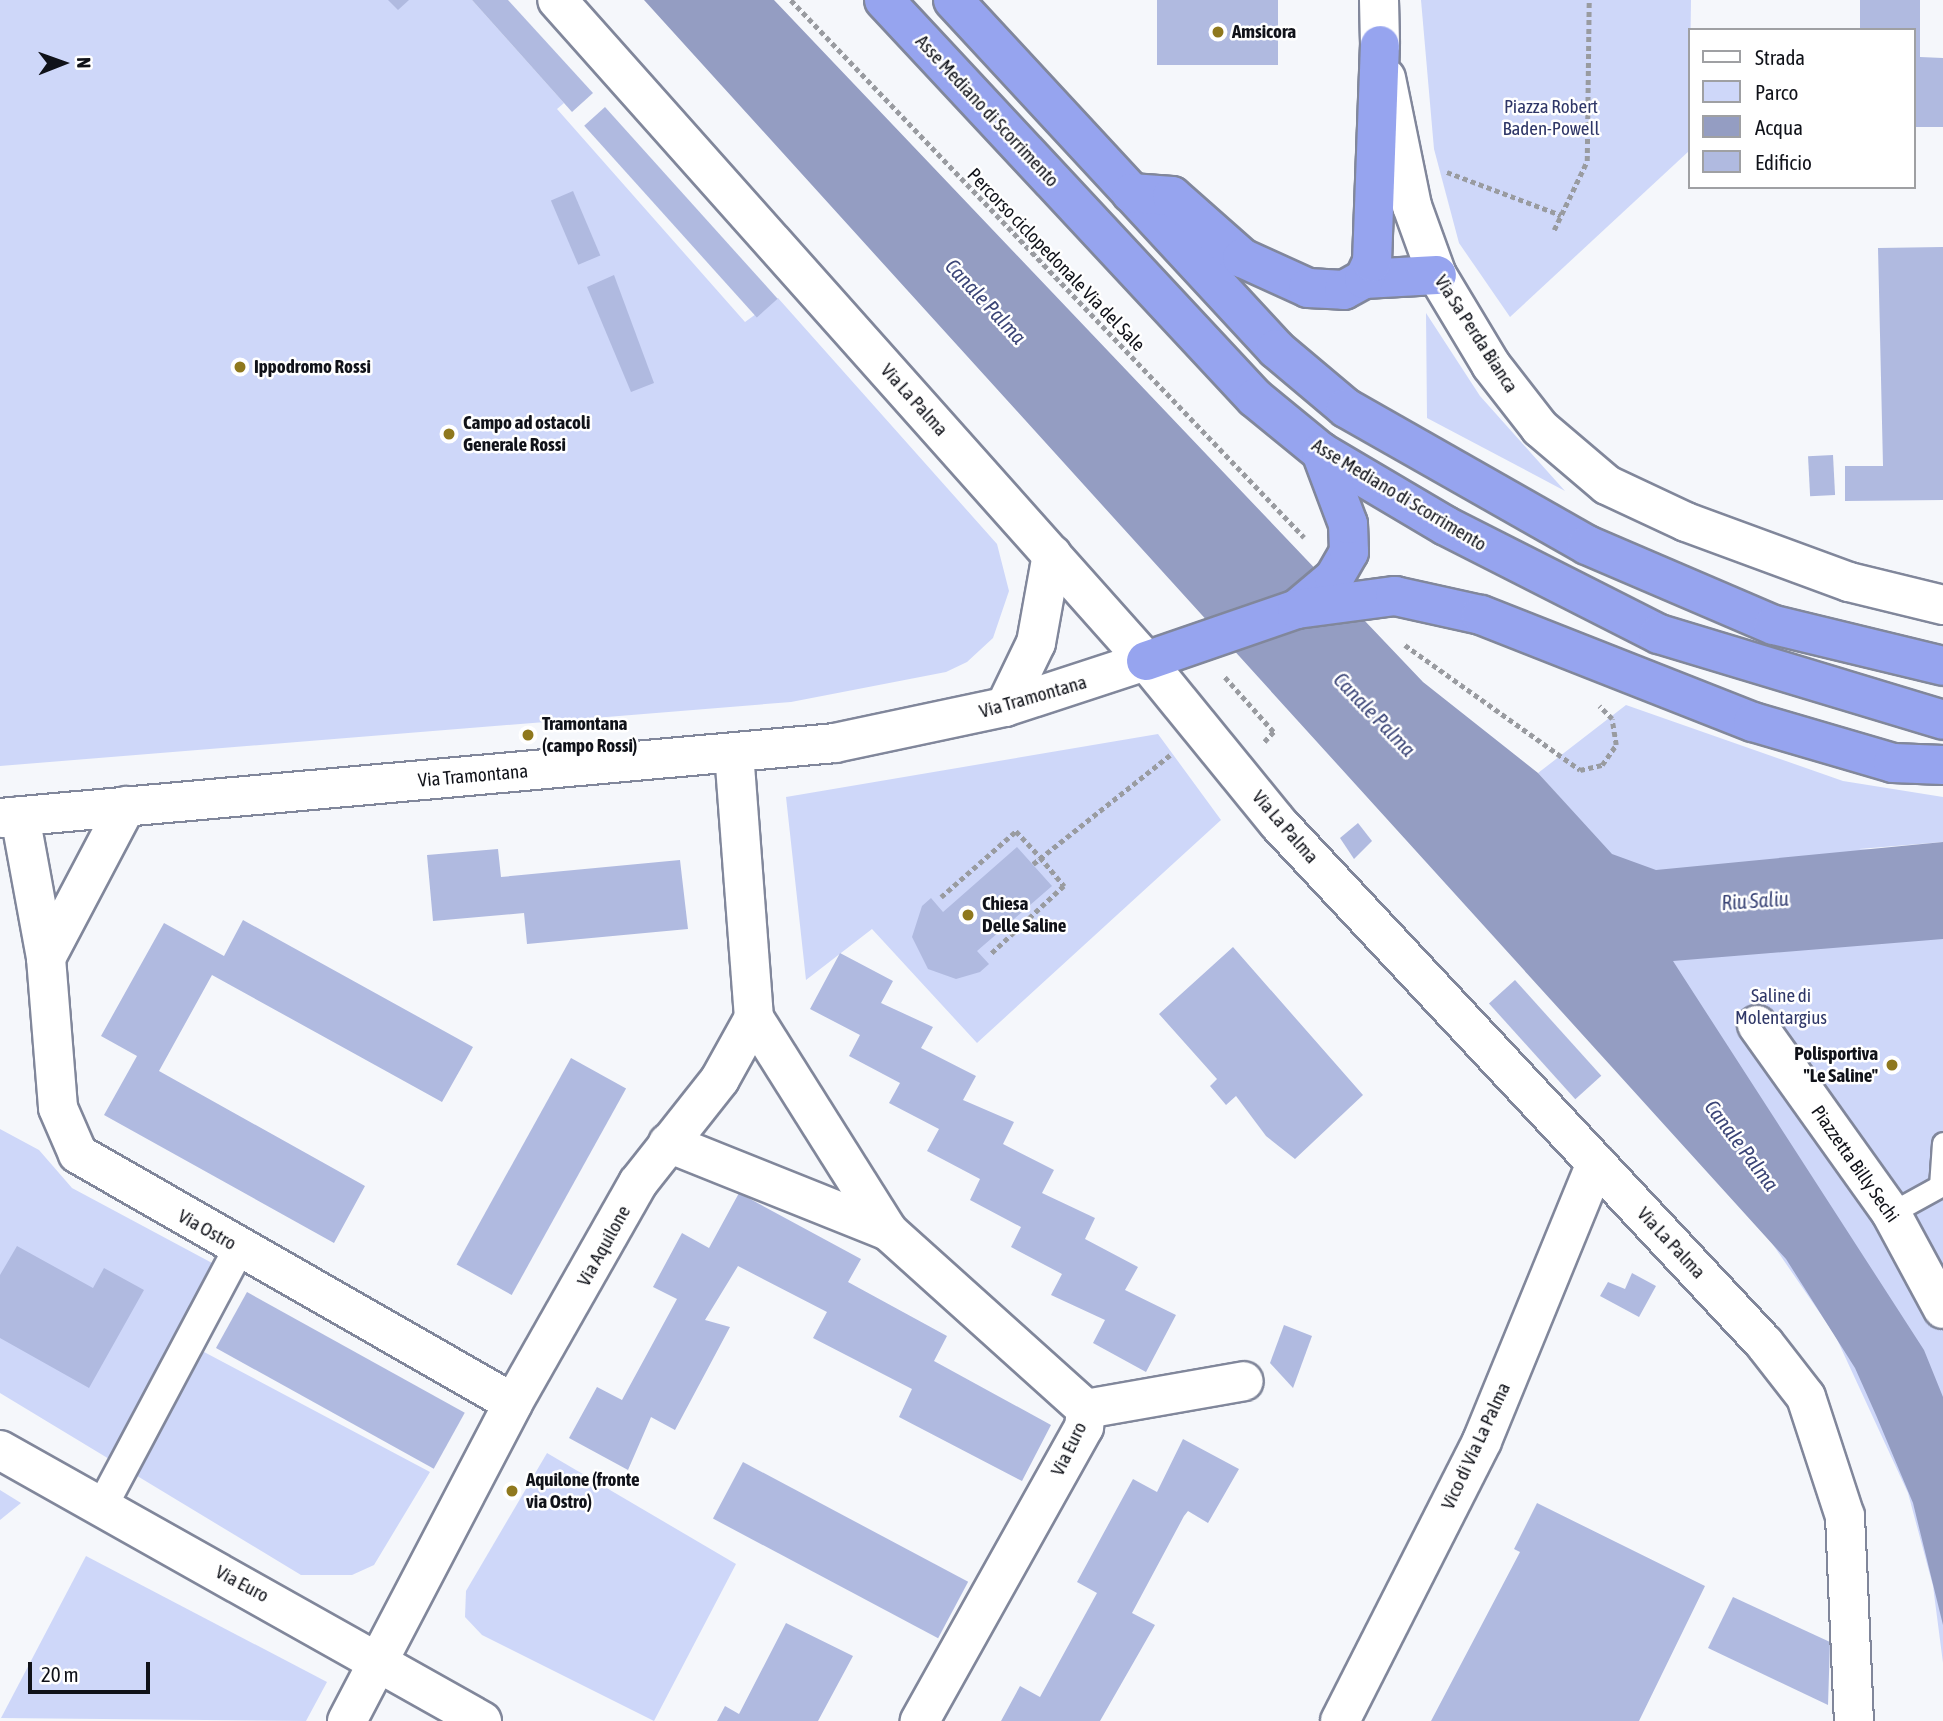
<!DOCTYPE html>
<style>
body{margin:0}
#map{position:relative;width:1943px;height:1721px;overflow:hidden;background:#f5f7fb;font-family:"Asap Condensed",sans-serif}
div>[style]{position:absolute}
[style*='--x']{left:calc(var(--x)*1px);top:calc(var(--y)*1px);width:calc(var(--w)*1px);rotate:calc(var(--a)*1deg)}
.green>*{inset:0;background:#ced7f9}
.water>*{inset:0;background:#949dc2}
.building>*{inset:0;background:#b0bae0;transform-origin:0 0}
.path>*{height:4.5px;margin-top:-2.25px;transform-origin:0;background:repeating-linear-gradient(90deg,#999ba0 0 5px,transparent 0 8.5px)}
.roads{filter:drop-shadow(2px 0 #81879b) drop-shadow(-2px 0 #81879b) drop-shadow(0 2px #81879b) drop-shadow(0 -2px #81879b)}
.service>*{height:21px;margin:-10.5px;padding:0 10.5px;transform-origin:10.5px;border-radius:10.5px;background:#fff}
.pedestrian>*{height:30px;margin:-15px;padding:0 15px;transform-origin:15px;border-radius:15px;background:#fff}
.minor>*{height:38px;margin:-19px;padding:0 19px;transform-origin:19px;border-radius:19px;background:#fff}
.tertiary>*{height:38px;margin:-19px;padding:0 19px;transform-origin:19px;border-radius:19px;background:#fff}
.trunk>*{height:38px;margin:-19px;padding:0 19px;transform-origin:19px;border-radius:19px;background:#96a4ef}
.dots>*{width:19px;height:19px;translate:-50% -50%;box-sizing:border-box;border:4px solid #fff;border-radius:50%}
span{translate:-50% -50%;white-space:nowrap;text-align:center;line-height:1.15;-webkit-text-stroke:5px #fff;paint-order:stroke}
.poi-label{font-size:19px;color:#101219;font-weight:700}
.left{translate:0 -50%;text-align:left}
.right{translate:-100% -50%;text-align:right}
.park-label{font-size:19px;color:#2f3768}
.street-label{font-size:19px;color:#101219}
.water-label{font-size:21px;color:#3b4577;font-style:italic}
.legend{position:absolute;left:1688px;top:28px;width:228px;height:161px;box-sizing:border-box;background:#fff;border:2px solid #9fa0a3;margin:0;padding:9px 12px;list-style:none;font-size:21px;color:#101219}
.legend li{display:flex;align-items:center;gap:14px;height:35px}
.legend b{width:35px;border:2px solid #9fa0a3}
.north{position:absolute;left:28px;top:28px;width:70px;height:70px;-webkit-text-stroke:5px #fff;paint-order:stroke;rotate:89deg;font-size:19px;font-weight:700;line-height:28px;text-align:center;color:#101219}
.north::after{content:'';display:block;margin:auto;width:24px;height:32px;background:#101219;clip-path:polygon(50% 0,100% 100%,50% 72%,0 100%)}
.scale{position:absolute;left:28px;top:1662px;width:122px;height:32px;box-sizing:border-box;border:4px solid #101219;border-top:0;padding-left:9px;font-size:21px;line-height:24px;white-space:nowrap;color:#101219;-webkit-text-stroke:5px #fff;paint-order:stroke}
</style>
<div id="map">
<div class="green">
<i style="clip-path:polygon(0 0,472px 0,564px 103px,557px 109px,745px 322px,778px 298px,997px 544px,1009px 591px,993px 638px,967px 662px,946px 672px,791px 702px,0 766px)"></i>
<i style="clip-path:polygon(1421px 0,1691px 0,1689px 151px,1510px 317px,1459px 243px,1434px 149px)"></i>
<i style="clip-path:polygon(1426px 313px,1480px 396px,1565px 491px,1427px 418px)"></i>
<i style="clip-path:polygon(1626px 705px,1843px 781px,1943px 797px,1943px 842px,1859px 849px,1943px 854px,1943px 1663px,1933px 1586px,1908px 1493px,1835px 1335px,1767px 1236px,1642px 1094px,1601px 844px,1538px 773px)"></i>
<i style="clip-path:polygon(1158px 734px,1221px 820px,977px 1043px,872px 929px,806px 980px,786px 797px)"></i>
<i style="clip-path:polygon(0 1129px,39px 1150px,72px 1188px,227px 1271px,189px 1344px,430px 1472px,374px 1565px,352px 1575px,301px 1575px,0 1393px)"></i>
<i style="clip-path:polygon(547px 1453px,736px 1564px,654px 1721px,482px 1635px,465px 1617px,466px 1591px)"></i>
<i style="clip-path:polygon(0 1490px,21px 1503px,0 1520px)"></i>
<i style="clip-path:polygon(86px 1556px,327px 1682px,306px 1721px,1px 1718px)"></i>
</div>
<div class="water">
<i style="clip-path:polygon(644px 0,774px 0,1423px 682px,1538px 773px,1612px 854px,1656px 870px,1943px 842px,1943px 939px,1673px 961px,1924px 1350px,1943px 1397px,1943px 1625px,1913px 1503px,1876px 1415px,1855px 1368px,1786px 1259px)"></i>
</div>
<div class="building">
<i style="clip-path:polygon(388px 0,409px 0,398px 10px)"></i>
<i style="clip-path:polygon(472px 0,508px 0,593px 93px,572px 112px)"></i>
<i style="left:1157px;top:0;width:121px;height:65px"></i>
<i style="clip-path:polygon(1860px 0,1920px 0,1920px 57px,1943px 58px,1943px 127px,1913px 127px,1913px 30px,1860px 30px)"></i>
<i style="left:605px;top:107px;width:258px;height:28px;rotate:48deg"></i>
<i style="left:573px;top:191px;width:70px;height:24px;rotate:67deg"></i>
<i style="clip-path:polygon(1943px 247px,1943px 500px,1845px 501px,1845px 466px,1883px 466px,1878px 248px)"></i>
<i style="clip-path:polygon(614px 275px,654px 383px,631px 392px,587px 287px)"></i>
<i style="left:1833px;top:455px;width:40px;height:25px;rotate:87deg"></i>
<i style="clip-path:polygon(1358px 823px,1372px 841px,1354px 859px,1340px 838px)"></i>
<i style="clip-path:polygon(1017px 847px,1052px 886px,977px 951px,989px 964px,980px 972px,956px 979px,928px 969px,912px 937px,922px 906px,931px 898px,943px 912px)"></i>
<i style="clip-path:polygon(498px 849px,501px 877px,680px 860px,688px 929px,527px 944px,524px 913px,433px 921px,427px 855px)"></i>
<i style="clip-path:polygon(243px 920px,473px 1047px,442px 1102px,212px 975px,159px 1071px,365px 1186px,334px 1243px,104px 1115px,137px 1056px,101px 1036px,164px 923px,224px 956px)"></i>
<i style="clip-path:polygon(1233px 947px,1363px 1095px,1295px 1159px,1266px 1136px,1236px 1096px,1226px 1105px,1210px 1086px,1217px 1079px,1159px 1014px)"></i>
<i style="clip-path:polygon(840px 953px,893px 981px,881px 1003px,933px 1027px,921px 1048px,976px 1076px,963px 1100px,1014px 1122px,1003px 1144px,1054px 1170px,1042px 1193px,1095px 1218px,1085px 1239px,1138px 1267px,1125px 1290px,1176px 1315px,1146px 1372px,1093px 1343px,1105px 1320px,1051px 1295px,1062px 1274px,1011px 1247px,1021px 1227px,970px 1200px,980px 1179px,927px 1151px,939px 1129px,889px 1103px,900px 1083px,849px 1056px,860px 1035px,810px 1009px)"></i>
<i style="left:1515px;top:980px;width:129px;height:35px;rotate:48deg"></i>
<i style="left:571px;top:1058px;width:63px;height:236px;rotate:29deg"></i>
<i style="clip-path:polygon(739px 1193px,861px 1259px,848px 1282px,947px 1336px,934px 1361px,1051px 1425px,1022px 1481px,899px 1417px,912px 1389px,813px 1338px,827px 1312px,738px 1266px,705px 1320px,730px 1327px,675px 1430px,651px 1417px,628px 1470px,569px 1438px,597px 1387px,622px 1400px,677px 1299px,653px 1287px,682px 1233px,709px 1248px)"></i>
<i style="clip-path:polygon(17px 1246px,93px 1288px,104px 1268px,144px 1290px,89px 1388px,0 1338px,0 1275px)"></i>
<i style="clip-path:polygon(1632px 1273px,1656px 1286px,1639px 1317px,1600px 1296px,1608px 1282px,1625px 1289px)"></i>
<i style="left:247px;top:1292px;width:249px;height:64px;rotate:29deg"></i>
<i style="clip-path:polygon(1284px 1325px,1312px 1336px,1293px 1388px,1270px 1363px)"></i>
<i style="clip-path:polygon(1183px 1439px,1239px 1469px,1208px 1523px,1188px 1511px,1184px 1516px,1132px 1613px,1155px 1625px,1100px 1721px,1001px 1721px,1020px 1686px,1040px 1697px,1097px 1593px,1077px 1582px,1133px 1479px,1157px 1492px)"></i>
<i style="left:743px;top:1462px;width:255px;height:64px;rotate:28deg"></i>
<i style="clip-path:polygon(1537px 1503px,1705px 1586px,1639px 1721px,1431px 1721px,1520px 1552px,1514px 1549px)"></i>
<i style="clip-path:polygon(1733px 1597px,1830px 1642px,1828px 1705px,1708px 1648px)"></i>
<i style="clip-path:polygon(786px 1623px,853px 1656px,818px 1721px,717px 1721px,725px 1706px,739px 1714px)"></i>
</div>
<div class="path">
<i style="--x:791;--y:0;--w:743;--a:46.31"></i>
<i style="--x:1447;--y:172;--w:122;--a:20.7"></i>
<i style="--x:1554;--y:230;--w:76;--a:-64.4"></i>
<i style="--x:1587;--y:161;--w:161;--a:-89.3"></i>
<i style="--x:1405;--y:645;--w:215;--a:35.5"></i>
<i style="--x:1580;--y:770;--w:23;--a:-13"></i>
<i style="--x:1602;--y:765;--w:24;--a:-55"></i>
<i style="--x:1616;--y:745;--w:26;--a:-99"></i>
<i style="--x:1612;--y:719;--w:18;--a:-135"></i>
<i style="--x:1225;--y:677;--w:74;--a:48.3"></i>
<i style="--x:1274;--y:732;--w:16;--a:133"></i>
<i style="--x:1033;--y:864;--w:175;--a:-38.5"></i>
<i style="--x:941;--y:897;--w:100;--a:-41.3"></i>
<i style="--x:1016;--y:831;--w:35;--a:47"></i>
<i style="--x:1040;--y:857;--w:38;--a:50"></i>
<i style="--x:1064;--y:886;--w:100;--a:137"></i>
</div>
<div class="roads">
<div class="service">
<i style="--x:1891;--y:1213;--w:56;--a:-28.9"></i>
<i style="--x:1940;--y:1186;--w:43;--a:-86"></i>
</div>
<div class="pedestrian">
<i style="--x:101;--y:1508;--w:294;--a:-62"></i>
</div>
<div class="minor">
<i style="--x:1386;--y:78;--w:131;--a:78.5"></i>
<i style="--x:1412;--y:206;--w:73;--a:70.1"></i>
<i style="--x:1437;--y:275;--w:105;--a:59"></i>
<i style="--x:1491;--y:365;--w:80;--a:52.1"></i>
<i style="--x:1540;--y:428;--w:88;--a:40.4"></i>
<i style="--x:1607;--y:485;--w:87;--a:25.1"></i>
<i style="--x:1686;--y:522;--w:174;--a:20.2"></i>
<i style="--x:1849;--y:582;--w:97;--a:13.7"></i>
<i style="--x:1146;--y:661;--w:209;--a:50.8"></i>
<i style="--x:1278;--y:823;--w:712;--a:46.94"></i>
<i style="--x:1764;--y:1343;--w:68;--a:52.1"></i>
<i style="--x:1806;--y:1397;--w:125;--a:71.9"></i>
<i style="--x:1845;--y:1516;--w:205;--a:87.5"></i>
<i style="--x:20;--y:816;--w:144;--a:79.6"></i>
<i style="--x:46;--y:958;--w:150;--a:85.4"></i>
<i style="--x:58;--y:1108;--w:50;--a:66.5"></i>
<i style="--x:78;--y:1154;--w:501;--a:29.79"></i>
<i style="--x:46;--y:958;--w:172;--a:-62.2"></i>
<i style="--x:754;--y:1018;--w:252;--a:57.8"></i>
<i style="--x:888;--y:1231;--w:266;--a:42"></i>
<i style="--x:1086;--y:1409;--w:18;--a:96"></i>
<i style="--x:1084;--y:1427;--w:337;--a:119.2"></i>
<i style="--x:1757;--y:1025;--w:231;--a:54.5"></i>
<i style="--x:1891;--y:1213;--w:109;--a:61.6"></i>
<i style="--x:668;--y:1143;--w:237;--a:21.8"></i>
<i style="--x:1086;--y:1409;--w:160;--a:-10"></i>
<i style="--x:0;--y:1450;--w:553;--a:29.35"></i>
<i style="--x:347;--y:1721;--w:359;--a:-62.4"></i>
<i style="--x:513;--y:1403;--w:253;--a:-60.4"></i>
<i style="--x:638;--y:1183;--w:132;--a:-51.7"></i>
<i style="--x:720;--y:1079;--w:70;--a:-60.9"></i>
<i style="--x:754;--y:1018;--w:266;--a:-94.3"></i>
<i style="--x:1340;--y:1721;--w:314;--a:-63.1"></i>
<i style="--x:1482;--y:1441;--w:300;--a:-67.7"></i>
</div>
<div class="tertiary">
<i style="--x:1379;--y:0;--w:45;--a:88.7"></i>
<i style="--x:1005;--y:707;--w:71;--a:-64.2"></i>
<i style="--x:1036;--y:643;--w:90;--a:-79.8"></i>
<i style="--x:0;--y:818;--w:838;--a:-5.13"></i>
<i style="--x:835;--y:743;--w:174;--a:-12"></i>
<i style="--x:1005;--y:707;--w:148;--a:-18.1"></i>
<i style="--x:1146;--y:661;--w:885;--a:-131.7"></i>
</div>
<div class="trunk">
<i style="--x:884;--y:0;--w:544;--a:47.01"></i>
<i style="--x:1255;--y:398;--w:85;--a:39.3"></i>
<i style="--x:1321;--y:452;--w:145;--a:30.6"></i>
<i style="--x:1446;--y:526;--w:239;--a:26.9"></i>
<i style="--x:1659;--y:634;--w:297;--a:16.8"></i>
<i style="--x:953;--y:0;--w:476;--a:47.2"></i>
<i style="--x:1276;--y:349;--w:92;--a:40.1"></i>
<i style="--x:1346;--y:408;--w:277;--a:29.6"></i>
<i style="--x:1587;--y:545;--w:203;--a:23.2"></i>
<i style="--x:1774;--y:625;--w:174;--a:13.6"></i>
<i style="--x:1131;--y:193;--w:41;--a:4.2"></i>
<i style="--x:1172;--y:196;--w:94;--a:41.5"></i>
<i style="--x:1242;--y:258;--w:72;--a:24.4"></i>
<i style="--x:1308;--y:288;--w:36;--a:3"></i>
<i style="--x:1344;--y:290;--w:23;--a:-29"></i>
<i style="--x:1364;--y:279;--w:73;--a:-3.1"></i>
<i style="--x:1364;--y:279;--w:19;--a:-65"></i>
<i style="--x:1372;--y:262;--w:217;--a:-87.9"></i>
<i style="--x:1297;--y:609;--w:48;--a:-40"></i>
<i style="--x:1334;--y:578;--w:30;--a:-60"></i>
<i style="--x:1349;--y:552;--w:28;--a:-92"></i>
<i style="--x:1348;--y:524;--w:77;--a:-110.6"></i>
<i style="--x:1146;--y:661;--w:160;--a:-19"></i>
<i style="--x:1297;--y:609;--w:99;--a:-7.6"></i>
<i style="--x:1395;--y:596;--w:88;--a:12.5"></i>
<i style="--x:1481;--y:615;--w:292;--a:21.5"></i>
<i style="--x:1753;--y:722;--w:146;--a:16.3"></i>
<i style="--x:1893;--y:763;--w:50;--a:2.3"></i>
</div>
</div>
<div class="dots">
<i style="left:1218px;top:32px;background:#8f781d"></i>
<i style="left:240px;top:367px;background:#8f781d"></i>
<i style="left:449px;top:434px;background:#8f781d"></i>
<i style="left:528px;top:735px;background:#8f781d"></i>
<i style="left:968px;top:915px;background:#8f781d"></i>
<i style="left:1892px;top:1065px;background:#8f781d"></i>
<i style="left:512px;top:1491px;background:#8f781d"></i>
</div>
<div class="poi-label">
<span class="left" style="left:1232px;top:32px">Amsicora</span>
<span class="left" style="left:254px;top:367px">Ippodromo Rossi</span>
<span class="left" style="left:463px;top:434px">Campo ad ostacoli<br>Generale Rossi</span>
<span class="left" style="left:542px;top:735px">Tramontana<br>(campo Rossi)</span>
<span class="left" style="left:982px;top:915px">Chiesa<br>Delle Saline</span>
<span class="right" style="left:1878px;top:1065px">Polisportiva<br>"Le Saline"</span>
<span class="left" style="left:526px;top:1491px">Aquilone (fronte<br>via Ostro)</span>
</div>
<div class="park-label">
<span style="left:1551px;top:118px">Piazza Robert<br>Baden-Powell</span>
<span style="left:1781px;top:1007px">Saline di<br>Molentargius</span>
</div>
<div class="street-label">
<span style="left:987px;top:111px;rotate:47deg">Asse Mediano di Scorrimento</span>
<span style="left:1056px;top:260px;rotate:46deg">Percorso ciclopedonale Via del Sale</span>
<span style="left:1476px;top:334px;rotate:57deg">Via Sa Perda Bianca</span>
<span style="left:914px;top:400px;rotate:48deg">Via La Palma</span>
<span style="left:1399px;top:495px;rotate:31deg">Asse Mediano di Scorrimento</span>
<span style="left:1033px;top:697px;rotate:-16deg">Via Tramontana</span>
<span style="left:473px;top:776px;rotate:-5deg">Via Tramontana</span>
<span style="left:1285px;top:827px;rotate:49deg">Via La Palma</span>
<span style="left:1855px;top:1164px;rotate:55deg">Piazzetta Billy Sechi</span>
<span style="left:207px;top:1230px;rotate:29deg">Via Ostro</span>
<span style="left:1671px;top:1243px;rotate:47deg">Via La Palma</span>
<span style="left:604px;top:1246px;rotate:-61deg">Via Aquilone</span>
<span style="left:1476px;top:1446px;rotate:-65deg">Vico di Via La Palma</span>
<span style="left:1069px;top:1449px;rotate:-64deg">Via Euro</span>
<span style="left:242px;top:1584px;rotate:28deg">Via Euro</span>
</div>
<div class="water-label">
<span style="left:986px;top:301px;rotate:47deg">Canale Palma</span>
<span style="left:1375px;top:714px;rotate:46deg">Canale Palma</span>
<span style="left:1755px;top:900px;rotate:-4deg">Riu Saliu</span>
<span style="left:1742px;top:1145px;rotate:53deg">Canale Palma</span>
</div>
<ul class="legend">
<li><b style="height:9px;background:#fff"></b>Strada</li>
<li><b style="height:19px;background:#ced7f9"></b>Parco</li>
<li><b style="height:19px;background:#949dc2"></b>Acqua</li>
<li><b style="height:19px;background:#b0bae0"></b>Edificio</li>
</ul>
<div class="north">N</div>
<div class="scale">20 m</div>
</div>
